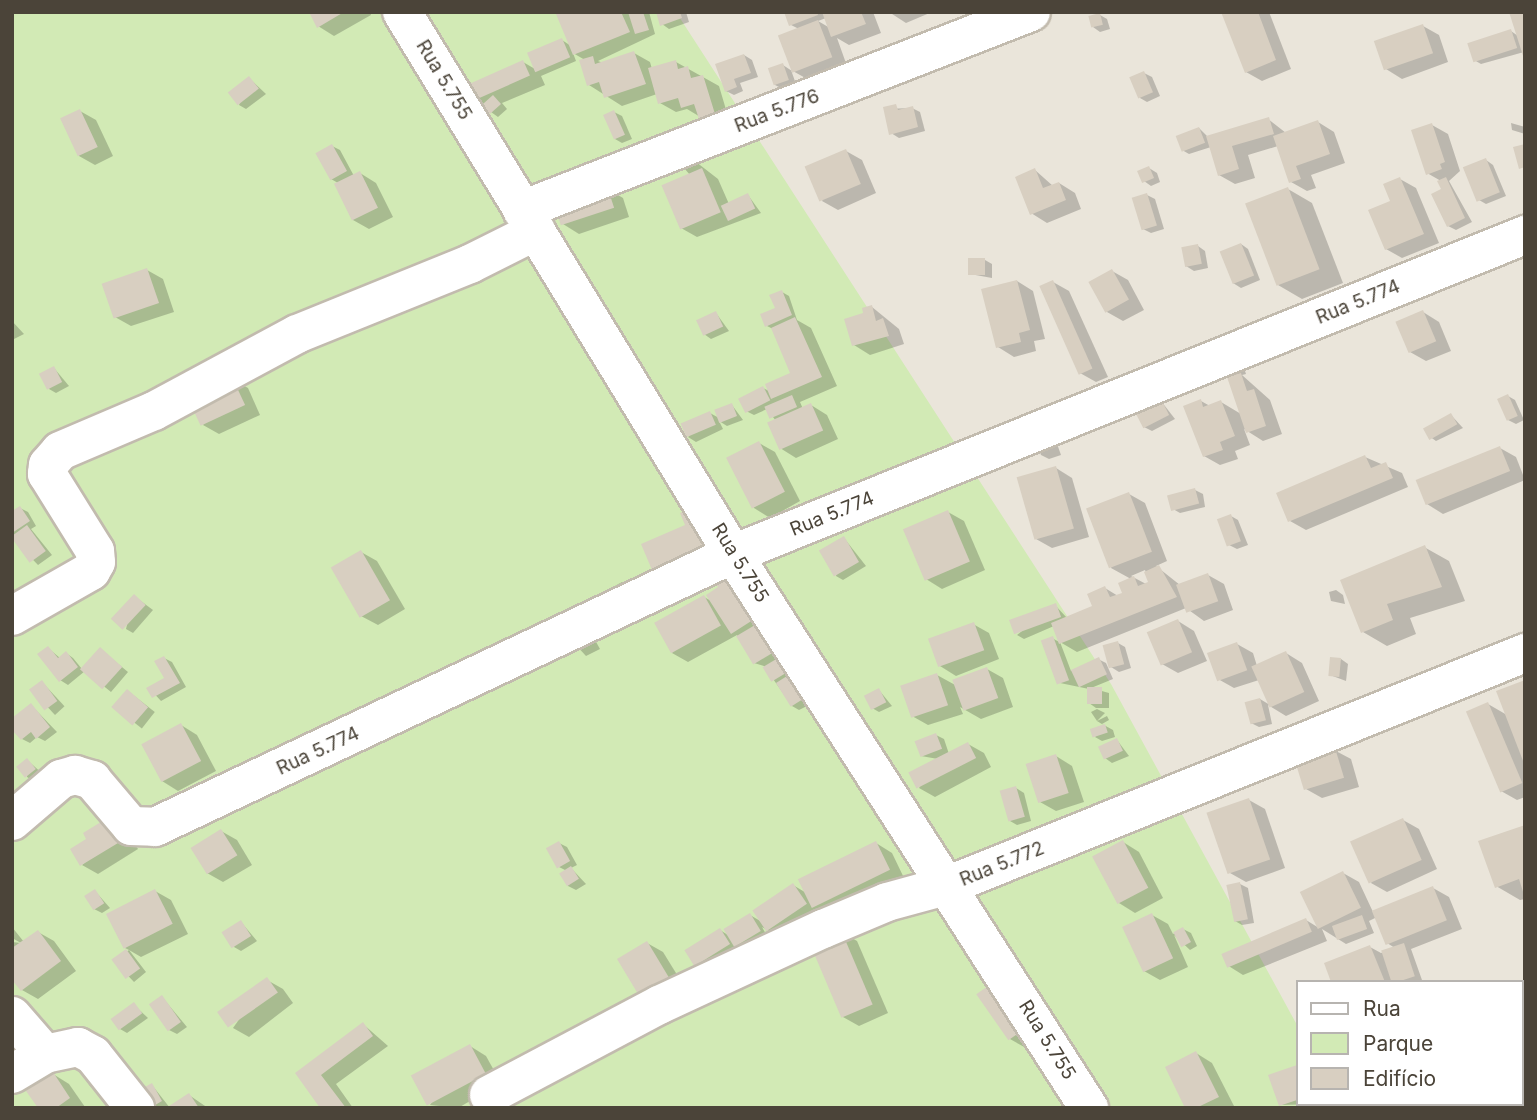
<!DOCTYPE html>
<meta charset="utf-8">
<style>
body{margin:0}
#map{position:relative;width:1537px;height:1120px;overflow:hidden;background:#f6f3ec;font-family:Inter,sans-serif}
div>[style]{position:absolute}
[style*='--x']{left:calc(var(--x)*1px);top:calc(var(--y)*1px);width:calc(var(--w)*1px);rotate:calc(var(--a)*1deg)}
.residential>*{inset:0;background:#eae5da}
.green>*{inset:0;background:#d2eab5}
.shadow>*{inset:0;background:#0003;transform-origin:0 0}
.building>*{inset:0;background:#d8cfc1;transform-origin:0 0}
.roads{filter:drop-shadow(2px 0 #c2bbae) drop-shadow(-2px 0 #c2bbae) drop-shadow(0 2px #c2bbae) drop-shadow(0 -2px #c2bbae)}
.minor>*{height:38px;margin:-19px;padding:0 19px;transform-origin:19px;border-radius:19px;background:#fff}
span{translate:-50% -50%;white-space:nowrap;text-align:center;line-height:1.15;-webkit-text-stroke:6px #fff;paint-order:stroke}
.street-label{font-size:19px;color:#4b4439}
.frame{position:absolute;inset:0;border:14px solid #4b4439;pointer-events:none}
.legend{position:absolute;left:1296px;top:980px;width:228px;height:126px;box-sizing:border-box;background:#fff;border:2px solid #b7b4b0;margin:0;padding:9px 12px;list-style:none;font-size:21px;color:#4b4439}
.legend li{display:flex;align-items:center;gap:14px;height:35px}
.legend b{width:35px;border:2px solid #b7b4b0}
</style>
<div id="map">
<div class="residential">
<i style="clip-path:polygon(evenodd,12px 12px,1525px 12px,1525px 1108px,12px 1108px,12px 12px,1297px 982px,1521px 982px,1521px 1104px,1297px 1104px,1297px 982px)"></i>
</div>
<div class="green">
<i style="clip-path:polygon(12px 12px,676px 12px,1111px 684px,1297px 1025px,1297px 1104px,1343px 1108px,12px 1108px)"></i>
</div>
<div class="shadow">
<i style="clip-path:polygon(311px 12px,370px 12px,371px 15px,334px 36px,318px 26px)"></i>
<i style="clip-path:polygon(565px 12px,649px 12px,655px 34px,598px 61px,603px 63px,634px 53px,650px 62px,652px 69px,676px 62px,719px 86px,730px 123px,717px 127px,687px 109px,676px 112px,660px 103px,657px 94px,622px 106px,589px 85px,585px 60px,573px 53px,576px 61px,541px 76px,545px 85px,502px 103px,507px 109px,498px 117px,491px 112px,478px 98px,523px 62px,535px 69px,562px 40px,571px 46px,559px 15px)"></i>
<i style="clip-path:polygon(657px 12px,686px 12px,689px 22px,669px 29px,662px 24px)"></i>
<i style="clip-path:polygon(evenodd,786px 12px,873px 12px,881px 33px,849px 45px,837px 38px,847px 66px,809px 80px,791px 70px,796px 84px,783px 89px,775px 85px,783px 65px,792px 71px,799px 29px,791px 25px,786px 12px,826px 18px,830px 28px,818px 21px,826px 18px)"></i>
<i style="clip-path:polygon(889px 12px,932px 12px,906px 23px)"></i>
<i style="clip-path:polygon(1223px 12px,1269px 12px,1291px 69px,1262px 81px,1246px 72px)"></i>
<i style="clip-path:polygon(1100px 15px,1107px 19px,1110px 29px,1100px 32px,1093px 27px)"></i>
<i style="clip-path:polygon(1423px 26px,1439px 35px,1448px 62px,1402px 79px,1386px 69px)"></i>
<i style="clip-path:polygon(1511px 31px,1518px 36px,1524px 52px,1481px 64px,1474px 60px)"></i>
<i style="clip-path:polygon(744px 55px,752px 60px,758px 77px,740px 83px,743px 91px,734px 95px,726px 91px)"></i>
<i style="clip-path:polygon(1144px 73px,1152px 77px,1160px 96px,1147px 102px,1140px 98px)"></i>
<i style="clip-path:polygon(249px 78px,266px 94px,246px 109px,239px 105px)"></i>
<i style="clip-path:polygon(912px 108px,920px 112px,925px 131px,899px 138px,891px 133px,885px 109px)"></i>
<i style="clip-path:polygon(80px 111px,96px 120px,113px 156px,95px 165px,79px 156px)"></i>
<i style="clip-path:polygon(614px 112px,622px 116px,632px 139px,622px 143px,615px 139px)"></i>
<i style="clip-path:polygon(1268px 119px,1286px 133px,1318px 122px,1334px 132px,1345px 163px,1311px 175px,1316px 188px,1307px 191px,1291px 182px,1278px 146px,1248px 155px,1255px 178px,1235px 184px,1219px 175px,1211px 147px,1189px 154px,1182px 150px,1199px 128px,1208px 137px)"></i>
<i style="clip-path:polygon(1511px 123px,1525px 127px,1525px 134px,1512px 130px)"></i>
<i style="clip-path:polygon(1432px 125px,1448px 134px,1460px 171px,1449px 181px,1472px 222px,1456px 230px,1448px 226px,1441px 181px,1427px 173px)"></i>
<i style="clip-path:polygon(332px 146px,340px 150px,354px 176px,360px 173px,376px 183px,393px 217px,369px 229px,353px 220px,338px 183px,331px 179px)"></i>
<i style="clip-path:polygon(846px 151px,862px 160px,876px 193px,838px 210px,822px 201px)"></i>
<i style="clip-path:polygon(691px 158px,718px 179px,729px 204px,748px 195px,761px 213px,697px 237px,681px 228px,690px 175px,679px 162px)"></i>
<i style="clip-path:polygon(1486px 160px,1493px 165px,1506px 196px,1486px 204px,1479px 200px)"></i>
<i style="clip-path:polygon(1149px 168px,1157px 173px,1160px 182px,1151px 186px,1144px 181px)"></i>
<i style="clip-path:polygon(1035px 170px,1053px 186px,1059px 183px,1075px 193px,1081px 209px,1047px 223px,1031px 213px)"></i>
<i style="clip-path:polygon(1400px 179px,1416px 188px,1439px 243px,1402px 258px,1386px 249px)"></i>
<i style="clip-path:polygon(606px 188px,623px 198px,629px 217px,579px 234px,563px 224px)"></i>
<i style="clip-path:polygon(1288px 189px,1312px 203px,1343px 283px,1302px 299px,1278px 285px)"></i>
<i style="clip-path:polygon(1147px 195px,1155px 199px,1164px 229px,1151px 233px,1143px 229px)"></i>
<i style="clip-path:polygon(1241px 244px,1248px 249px,1260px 280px,1241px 288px,1233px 283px)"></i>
<i style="clip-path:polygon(1198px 246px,1205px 251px,1208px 268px,1194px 271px,1186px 266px)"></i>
<i style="clip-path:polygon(985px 260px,992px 264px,992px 278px,970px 274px)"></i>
<i style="clip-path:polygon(147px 270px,163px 279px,174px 312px,131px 326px,115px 317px)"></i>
<i style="clip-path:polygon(1112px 271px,1128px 280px,1144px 310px,1123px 321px,1107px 312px)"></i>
<i style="clip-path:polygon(1017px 281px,1033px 291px,1045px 339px,1034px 341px,1036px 351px,1014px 357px,998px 347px)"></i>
<i style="clip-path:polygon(1053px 282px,1069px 291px,1108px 377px,1096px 382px,1080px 373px)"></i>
<i style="clip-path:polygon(782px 292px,789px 296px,797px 320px,811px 328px,837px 386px,800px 402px,803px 409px,811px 405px,827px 415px,838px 439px,796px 458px,780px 448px,776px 421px,767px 409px,754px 415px,746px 411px,763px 388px,771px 392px,792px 374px,773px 329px,767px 326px,778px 309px)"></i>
<i style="clip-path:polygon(872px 307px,899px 329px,904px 344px,870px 355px,854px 345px)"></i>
<i style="clip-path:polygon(1423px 312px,1439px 322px,1451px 351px,1426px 361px,1410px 352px)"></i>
<i style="clip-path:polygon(716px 313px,729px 331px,711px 339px,704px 334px)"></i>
<i style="clip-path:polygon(12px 321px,24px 334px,12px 340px)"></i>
<i style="clip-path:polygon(1237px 347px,1246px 374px,1242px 375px,1270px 400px,1282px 434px,1263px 441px,1244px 429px,1250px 445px,1235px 451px,1238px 459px,1220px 465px,1204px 456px,1201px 401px,1210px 406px,1221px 402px,1241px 414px,1233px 377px,1227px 373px)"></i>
<i style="clip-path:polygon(54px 368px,69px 386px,56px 393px,49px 389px)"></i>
<i style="clip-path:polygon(232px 379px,248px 388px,260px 415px,219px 434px,203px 425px)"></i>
<i style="clip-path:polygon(1508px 396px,1515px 400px,1524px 420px,1516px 424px,1508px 420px)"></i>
<i style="clip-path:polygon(1161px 401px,1175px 419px,1152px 431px,1144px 427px)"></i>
<i style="clip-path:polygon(732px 405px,743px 420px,727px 426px,719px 421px,723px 429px,696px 442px,688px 437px,710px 413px,719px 418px)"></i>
<i style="clip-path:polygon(1451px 415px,1463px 428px,1436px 441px,1429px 436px)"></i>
<i style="clip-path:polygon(1036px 441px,1056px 441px,1061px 455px,1049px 459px,1041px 455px)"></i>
<i style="clip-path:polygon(759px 443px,775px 452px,800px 501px,770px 518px,754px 508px,728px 459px)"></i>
<i style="clip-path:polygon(1500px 448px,1516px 457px,1525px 480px,1443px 514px,1427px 504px)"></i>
<i style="clip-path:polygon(1365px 457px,1402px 473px,1408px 487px,1306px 530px,1290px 521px)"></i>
<i style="clip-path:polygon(1056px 468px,1072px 478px,1089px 537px,1052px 548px,1036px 539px)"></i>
<i style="clip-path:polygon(1195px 490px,1203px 494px,1205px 507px,1180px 513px,1173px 509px)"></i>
<i style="clip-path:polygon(evenodd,1129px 494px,1145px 503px,1167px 561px,1156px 566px,1180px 585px,1208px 575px,1224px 584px,1233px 610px,1204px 621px,1186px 608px,1077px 652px,1060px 642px,1071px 671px,1098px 659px,1106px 663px,1113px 679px,1091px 688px,1109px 693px,1109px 708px,1096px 708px,1089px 703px,1089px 689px,1060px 683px,1052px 638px,1061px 643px,1054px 626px,1024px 639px,1017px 635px,1055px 605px,1067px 618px,1094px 607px,1105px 588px,1118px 596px,1124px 594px,1131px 579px,1111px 568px,1129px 494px,1145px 570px,1150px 583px,1146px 584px,1131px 576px,1145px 570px)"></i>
<i style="clip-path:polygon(20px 508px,28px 512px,36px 526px,31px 529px,52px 555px,38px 565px,12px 538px,12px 513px)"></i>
<i style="clip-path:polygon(948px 512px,964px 521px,985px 570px,942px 589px,926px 579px)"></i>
<i style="clip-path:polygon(1231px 516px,1238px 520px,1248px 545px,1237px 549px,1229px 545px)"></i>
<i style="clip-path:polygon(687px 526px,723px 554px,669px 578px,653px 569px)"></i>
<i style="clip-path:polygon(844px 538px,866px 566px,843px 580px,836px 576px)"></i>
<i style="clip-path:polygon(1424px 547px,1449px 561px,1465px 601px,1410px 618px,1416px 634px,1387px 646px,1363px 632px)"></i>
<i style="clip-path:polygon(361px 552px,377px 561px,405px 609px,378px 625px,361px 616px)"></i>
<i style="clip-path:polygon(727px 575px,776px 659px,786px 665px,794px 677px,790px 680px,809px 705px,799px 710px,792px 706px,764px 666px,754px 663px,737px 635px,688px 662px,672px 653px,704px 597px,713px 602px)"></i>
<i style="clip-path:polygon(622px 582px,629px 586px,618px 598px,613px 587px)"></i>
<i style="clip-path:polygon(1336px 590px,1343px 595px,1345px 604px,1331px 601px,1329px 592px)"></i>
<i style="clip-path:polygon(134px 596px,153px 610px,133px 633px,126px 629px)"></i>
<i style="clip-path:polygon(1178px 621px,1194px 631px,1207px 661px,1178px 673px,1162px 664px)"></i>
<i style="clip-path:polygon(973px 624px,989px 633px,999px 659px,956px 676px,940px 666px)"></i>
<i style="clip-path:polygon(595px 640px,600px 649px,586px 656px,574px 643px)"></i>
<i style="clip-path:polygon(1118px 643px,1125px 647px,1131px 668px,1119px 672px,1111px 667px)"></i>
<i style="clip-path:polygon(1237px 644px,1253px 653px,1257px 666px,1286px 653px,1302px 663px,1319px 701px,1286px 716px,1268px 705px,1272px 724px,1259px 727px,1251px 723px,1260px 699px,1270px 705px,1259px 680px,1234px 688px,1218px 679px)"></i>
<i style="clip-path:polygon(48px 648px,60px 658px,66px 653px,73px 658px,82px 669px,100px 649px,128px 672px,111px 692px,85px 671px,68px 685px,60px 680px)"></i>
<i style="clip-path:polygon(164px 658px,172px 662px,186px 687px,161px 701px,149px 688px,166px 678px)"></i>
<i style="clip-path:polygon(1341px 659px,1348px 664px,1346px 681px,1330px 675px)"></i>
<i style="clip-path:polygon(987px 669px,1003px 678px,1013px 707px,981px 719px,960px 707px,963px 714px,928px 725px,912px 716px,937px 675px,957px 686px)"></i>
<i style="left:42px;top:682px;width:33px;height:13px;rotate:47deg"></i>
<i style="clip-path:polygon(1525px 682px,1525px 797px,1517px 800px,1501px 791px,1488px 704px,1507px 715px)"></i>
<i style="clip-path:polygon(879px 690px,892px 706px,879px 712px,872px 708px)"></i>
<i style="left:128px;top:691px;width:34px;height:21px;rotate:38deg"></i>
<i style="clip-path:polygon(31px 705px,57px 732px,45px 741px,37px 737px,30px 743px,22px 739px)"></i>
<i style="clip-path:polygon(1097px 709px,1105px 713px,1097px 721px,1091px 712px)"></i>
<i style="clip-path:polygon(1107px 716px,1109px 720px,1102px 724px,1113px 730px,1115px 737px,1102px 741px,1095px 737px,1105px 726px,1097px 721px)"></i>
<i style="clip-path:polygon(181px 725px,197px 735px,216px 771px,178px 791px,162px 781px)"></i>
<i style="clip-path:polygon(936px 735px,944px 739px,949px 754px,968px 744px,984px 753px,991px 767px,935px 797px,919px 788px,938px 759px,921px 756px)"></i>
<i style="clip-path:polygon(1117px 740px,1129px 756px,1112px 763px,1105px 758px)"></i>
<i style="clip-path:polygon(1334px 750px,1351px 759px,1359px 787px,1322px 798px,1306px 789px)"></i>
<i style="clip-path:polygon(1056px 756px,1072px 766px,1084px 802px,1056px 811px,1040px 802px)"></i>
<i style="clip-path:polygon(27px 760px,43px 774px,34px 781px,27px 777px)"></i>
<i style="clip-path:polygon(1016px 788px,1024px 793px,1031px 821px,1017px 825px,1010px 821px)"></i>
<i style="clip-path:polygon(1249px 800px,1265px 809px,1285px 868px,1246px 882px,1230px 873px)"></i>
<i style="clip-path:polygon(1403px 820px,1419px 829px,1437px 869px,1387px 892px,1371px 883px)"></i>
<i style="clip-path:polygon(1525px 827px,1525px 899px,1520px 900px,1496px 886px)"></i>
<i style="clip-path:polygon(125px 829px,138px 849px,98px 874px,82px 865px)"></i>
<i style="clip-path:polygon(221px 831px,237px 840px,252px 865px,223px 882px,207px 873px)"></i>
<i style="clip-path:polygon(1123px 842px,1139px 852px,1163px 898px,1135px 913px,1119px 903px)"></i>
<i style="clip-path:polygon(559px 843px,567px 847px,577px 865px,571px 868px,586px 884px,576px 890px,568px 886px,567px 871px,559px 867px)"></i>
<i style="clip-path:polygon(876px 843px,892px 853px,905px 880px,783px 939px,762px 927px,767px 936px,744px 950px,733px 943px,736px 948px,703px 969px,695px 964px,720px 930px,731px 937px,750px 915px,762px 922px,793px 885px,808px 894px)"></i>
<i style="clip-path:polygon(1343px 873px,1359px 882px,1373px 912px,1433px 888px,1449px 897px,1462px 929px,1411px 949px,1422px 980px,1333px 982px,1370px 947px,1381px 953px,1395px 948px,1387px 943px,1377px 917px,1369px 921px,1374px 933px,1346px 944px,1322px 929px,1327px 941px,1243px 975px,1227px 965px,1306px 920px,1319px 928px)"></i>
<i style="clip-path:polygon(1240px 884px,1248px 888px,1254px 923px,1242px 925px,1235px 921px)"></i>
<i style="clip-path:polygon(95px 891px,110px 908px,102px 913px,94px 909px)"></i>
<i style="clip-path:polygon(155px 891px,171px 900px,188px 934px,141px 957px,129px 950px,146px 972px,134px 982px,114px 961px,129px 950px,125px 948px)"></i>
<i style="clip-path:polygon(1152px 915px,1168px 924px,1173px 934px,1183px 929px,1191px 933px,1197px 946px,1190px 950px,1174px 935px,1188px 967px,1160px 980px,1144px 971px)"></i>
<i style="clip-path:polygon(241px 922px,257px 941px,241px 951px,234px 947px)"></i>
<i style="clip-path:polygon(12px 927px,24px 942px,38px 932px,54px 941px,76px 971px,38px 999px,22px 990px,12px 977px,12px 942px,21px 943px,12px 938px)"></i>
<i style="clip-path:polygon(841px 932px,857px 941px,888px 1013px,859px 1026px,843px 1017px)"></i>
<i style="clip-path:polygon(647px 943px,663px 952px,684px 986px,657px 1003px)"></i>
<i style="clip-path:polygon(267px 980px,283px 989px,293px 1003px,249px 1037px,233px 1028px)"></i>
<i style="clip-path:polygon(979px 994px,1038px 1039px,1026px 1048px,1010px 1039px)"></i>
<i style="clip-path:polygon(162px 997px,187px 1027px,177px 1034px,169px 1030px)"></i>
<i style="clip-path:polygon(134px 1005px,148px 1018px,127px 1033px,120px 1029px)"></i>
<i style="clip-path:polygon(363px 1024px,388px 1046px,336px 1084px,353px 1108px,323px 1108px,297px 1074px)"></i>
<i style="clip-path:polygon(470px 1046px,486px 1056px,501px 1083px,458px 1108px,430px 1105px)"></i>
<i style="clip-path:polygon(1196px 1053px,1212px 1063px,1234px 1106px,1187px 1108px)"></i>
<i style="clip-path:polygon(71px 1058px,97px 1090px,90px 1086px)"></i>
<i style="clip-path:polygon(1297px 1066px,1297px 1104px,1324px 1104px,1281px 1105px,1270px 1076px)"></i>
<i style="clip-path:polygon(53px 1074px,69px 1084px,85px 1107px,40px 1108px)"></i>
<i style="clip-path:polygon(152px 1085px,170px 1108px,189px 1095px,208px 1108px,148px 1108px)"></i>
</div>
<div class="building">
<i style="clip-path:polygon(309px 12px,344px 12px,317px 28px)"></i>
<i style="clip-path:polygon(621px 12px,630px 32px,573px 55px,556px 14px)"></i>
<i style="clip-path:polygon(628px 12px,643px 12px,649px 30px,635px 34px)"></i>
<i style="clip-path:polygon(656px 12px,680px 12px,682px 18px,660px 26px)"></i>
<i style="clip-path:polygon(784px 12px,817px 12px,818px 15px,789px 26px)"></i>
<i style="clip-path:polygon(822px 12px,861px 12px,866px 24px,831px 37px)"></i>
<i style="clip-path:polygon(1221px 12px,1258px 12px,1276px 60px,1245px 73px)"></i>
<i style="clip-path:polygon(1509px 12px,1525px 12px,1525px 59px,1524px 59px)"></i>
<i style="left:1100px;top:13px;width:12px;height:12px;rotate:76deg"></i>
<i style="left:818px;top:20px;width:40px;height:43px;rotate:69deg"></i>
<i style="left:1423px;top:24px;width:31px;height:52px;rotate:71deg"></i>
<i style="left:1511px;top:29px;width:20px;height:46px;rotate:72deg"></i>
<i style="left:562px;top:38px;width:21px;height:38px;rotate:67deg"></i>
<i style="clip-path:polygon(634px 51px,646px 84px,604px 98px,599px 82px,587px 86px,579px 60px,593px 56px,595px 64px)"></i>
<i style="clip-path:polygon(744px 54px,751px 73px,734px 79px,737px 87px,725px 92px,715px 64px)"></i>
<i style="left:523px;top:60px;width:17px;height:59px;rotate:66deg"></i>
<i style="clip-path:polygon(676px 60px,678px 69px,688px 66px,691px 78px,703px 75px,715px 114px,699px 119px,694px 104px,681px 108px,678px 98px,658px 104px,648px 68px)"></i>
<i style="left:783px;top:63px;width:18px;height:16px;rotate:71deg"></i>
<i style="left:1144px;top:71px;width:23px;height:16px;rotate:67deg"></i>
<i style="left:249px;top:76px;width:16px;height:27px;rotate:52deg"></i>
<i style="left:493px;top:95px;width:12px;height:15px;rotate:48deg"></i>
<i style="clip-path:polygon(896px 104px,898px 110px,913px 106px,918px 127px,889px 135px,883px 107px)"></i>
<i style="left:80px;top:109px;width:42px;height:22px;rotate:65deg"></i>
<i style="left:614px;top:110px;width:27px;height:12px;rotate:66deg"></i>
<i style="clip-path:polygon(1269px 117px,1274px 134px,1232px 146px,1239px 169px,1218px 176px,1206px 136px)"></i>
<i style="clip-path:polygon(1318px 120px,1330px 154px,1296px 166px,1301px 179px,1289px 183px,1273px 136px)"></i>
<i style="clip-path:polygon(1432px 123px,1445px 162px,1440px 164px,1442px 169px,1426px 175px,1411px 130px)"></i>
<i style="left:1199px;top:127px;width:17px;height:25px;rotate:69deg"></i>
<i style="left:332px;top:144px;width:31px;height:19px;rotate:61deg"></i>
<i style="clip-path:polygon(1525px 144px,1525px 167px,1519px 169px,1513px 147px)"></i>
<i style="left:846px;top:149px;width:38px;height:45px;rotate:67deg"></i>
<i style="left:1486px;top:158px;width:37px;height:25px;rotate:68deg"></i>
<i style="left:1149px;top:166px;width:13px;height:13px;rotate:67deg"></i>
<i style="left:702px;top:168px;width:48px;height:44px;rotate:67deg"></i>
<i style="clip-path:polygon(1035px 168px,1043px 188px,1059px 182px,1066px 200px,1030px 215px,1015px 177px)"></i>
<i style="left:360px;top:171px;width:41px;height:29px;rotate:64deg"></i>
<i style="clip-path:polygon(1400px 177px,1424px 234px,1385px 250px,1368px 210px,1390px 201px,1383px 184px)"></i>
<i style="clip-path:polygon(1446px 177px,1465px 218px,1447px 227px,1431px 194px,1441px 189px,1437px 181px)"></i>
<i style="left:607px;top:186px;width:23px;height:56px;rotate:72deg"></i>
<i style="left:1288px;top:187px;width:88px;height:46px;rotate:69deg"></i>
<i style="left:748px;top:193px;width:17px;height:30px;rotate:65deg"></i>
<i style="left:1147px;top:193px;width:34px;height:16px;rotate:73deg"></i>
<i style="left:1241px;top:243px;width:35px;height:23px;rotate:68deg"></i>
<i style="left:1198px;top:244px;width:20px;height:17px;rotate:79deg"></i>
<i style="left:968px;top:258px;width:17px;height:17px"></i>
<i style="left:147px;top:268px;width:37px;height:48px;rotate:71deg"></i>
<i style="left:1112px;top:269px;width:35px;height:27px;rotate:61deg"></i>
<i style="clip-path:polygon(1017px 280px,1030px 330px,1019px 333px,1021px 342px,996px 348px,981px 289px)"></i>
<i style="left:1053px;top:280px;width:97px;height:15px;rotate:66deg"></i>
<i style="clip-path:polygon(782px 290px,792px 315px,765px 327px,760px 314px,775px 308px,769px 295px)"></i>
<i style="clip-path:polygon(872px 305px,876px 321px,883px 318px,889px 336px,852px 346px,844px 319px,863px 313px,862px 308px)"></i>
<i style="left:1423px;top:310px;width:34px;height:30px;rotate:67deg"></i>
<i style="left:716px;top:311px;width:17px;height:22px;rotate:65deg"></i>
<i style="clip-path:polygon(795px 317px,822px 377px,771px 399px,765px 384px,790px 373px,771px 328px)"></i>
<i style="left:54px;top:366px;width:18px;height:17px;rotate:63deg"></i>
<i style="clip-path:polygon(1241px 373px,1247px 391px,1254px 389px,1266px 426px,1246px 433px,1227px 377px)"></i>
<i style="left:232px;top:377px;width:31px;height:49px;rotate:65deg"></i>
<i style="left:763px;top:386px;width:16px;height:28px;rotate:63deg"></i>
<i style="left:1508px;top:394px;width:24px;height:12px;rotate:66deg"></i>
<i style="left:792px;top:395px;width:13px;height:30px;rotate:67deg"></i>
<i style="left:1161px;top:399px;width:18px;height:29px;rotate:63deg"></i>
<i style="clip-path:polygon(1201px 399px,1203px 407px,1221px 400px,1235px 436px,1220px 442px,1223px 450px,1203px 457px,1183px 406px)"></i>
<i style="left:732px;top:403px;width:14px;height:19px;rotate:69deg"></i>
<i style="left:811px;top:403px;width:30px;height:48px;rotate:66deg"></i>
<i style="left:710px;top:411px;width:15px;height:32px;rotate:67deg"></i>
<i style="left:1451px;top:413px;width:13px;height:32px;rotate:61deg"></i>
<i style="left:759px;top:441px;width:57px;height:37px;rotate:63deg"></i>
<i style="left:1500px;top:446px;width:27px;height:91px;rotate:68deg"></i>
<i style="clip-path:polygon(1365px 455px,1371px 468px,1386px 462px,1393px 478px,1288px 522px,1276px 493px)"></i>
<i style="left:1056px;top:466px;width:65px;height:41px;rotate:74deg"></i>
<i style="left:1195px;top:488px;width:16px;height:29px;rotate:75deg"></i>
<i style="left:1129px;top:492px;width:64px;height:46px;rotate:69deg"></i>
<i style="clip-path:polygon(20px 506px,30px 521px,12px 533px,12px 511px)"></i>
<i style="clip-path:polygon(692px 508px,708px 544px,652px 570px,641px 544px,685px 525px,680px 513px)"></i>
<i style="left:948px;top:510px;width:56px;height:49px;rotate:67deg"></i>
<i style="left:1231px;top:514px;width:29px;height:15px;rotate:70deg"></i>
<i style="left:27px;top:525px;width:32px;height:20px;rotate:54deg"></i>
<i style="left:844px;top:536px;width:30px;height:29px;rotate:60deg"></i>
<i style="clip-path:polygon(1425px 545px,1442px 587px,1387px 604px,1393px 620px,1361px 633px,1340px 580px)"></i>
<i style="left:361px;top:550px;width:58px;height:35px;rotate:60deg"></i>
<i style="clip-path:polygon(1159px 565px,1177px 597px,1059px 644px,1051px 623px,1092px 606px,1087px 594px,1105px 586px,1110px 597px,1122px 593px,1118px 583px,1134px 576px,1138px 586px,1148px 582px,1144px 572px)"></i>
<i style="clip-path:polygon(727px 573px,756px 618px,731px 634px,706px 595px,718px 587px,714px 581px)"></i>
<i style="left:1208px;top:573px;width:30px;height:34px;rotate:70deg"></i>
<i style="left:134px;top:594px;width:16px;height:34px;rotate:43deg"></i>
<i style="left:704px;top:595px;width:35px;height:57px;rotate:61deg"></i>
<i style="left:1056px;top:603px;width:15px;height:50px;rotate:70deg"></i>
<i style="left:1178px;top:619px;width:36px;height:34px;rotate:67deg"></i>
<i style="left:974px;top:622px;width:30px;height:49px;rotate:70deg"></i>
<i style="left:755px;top:625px;width:33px;height:22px;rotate:59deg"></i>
<i style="left:1053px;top:636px;width:47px;height:13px;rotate:70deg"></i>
<i style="left:1118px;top:641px;width:24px;height:16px;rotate:75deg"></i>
<i style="left:1237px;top:642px;width:30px;height:32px;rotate:70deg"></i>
<i style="clip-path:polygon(48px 646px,58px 658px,66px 651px,78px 667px,59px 682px,37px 654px)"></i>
<i style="left:100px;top:647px;width:30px;height:30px;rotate:42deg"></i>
<i style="left:1286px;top:651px;width:45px;height:38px;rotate:66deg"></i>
<i style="clip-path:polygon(164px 656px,180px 683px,152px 698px,146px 688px,164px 678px,154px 661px)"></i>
<i style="left:1099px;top:657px;width:19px;height:31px;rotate:65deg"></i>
<i style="left:1330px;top:657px;width:11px;height:19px;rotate:5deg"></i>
<i style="left:778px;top:658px;width:17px;height:18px;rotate:59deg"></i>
<i style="left:987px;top:667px;width:33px;height:37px;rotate:70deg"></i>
<i style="left:937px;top:673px;width:34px;height:39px;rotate:71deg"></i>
<i style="left:787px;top:676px;width:28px;height:13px;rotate:58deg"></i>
<i style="left:42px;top:680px;width:26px;height:16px;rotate:54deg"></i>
<i style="clip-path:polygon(1525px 680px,1525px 766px,1496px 691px)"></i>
<i style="left:1087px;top:687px;width:15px;height:17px"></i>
<i style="left:879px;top:688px;width:16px;height:17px;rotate:63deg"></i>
<i style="left:127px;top:689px;width:28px;height:24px;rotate:41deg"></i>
<i style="left:1260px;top:698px;width:23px;height:16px;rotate:75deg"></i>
<i style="left:1488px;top:702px;width:88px;height:24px;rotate:67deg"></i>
<i style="clip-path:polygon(31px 703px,50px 727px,36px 739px,31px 732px,21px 740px,12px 730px,12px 718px)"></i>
<i style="left:181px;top:723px;width:43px;height:45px;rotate:62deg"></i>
<i style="left:1105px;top:724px;width:9px;height:16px;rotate:72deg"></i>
<i style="left:936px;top:733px;width:17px;height:23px;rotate:69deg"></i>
<i style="left:1117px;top:738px;width:14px;height:21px;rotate:65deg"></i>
<i style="left:968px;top:742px;width:18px;height:67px;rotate:63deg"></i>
<i style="left:1335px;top:748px;width:31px;height:42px;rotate:73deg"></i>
<i style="left:1056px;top:754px;width:41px;height:32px;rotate:72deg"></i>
<i style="left:27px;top:758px;width:14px;height:14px;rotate:51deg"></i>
<i style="left:1016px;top:786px;width:32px;height:17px;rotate:74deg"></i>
<i style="left:1249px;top:798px;width:65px;height:45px;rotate:71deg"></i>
<i style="clip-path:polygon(109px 817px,123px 840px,80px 866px,70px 849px,86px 839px,83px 833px)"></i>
<i style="left:1403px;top:818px;width:46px;height:58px;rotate:66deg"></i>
<i style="clip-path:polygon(1525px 825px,1525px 895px,1524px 895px,1519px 879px,1495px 888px,1478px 841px)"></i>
<i style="left:221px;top:829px;width:31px;height:36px;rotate:58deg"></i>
<i style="left:1123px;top:840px;width:54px;height:35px;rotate:62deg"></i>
<i style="left:559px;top:841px;width:23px;height:15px;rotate:61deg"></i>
<i style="left:876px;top:841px;width:32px;height:87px;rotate:64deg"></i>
<i style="left:571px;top:866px;width:15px;height:14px;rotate:58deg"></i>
<i style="left:1343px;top:871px;width:41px;height:48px;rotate:64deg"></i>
<i style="left:1240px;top:882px;width:38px;height:14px;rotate:78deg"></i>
<i style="left:793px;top:883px;width:25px;height:49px;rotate:56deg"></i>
<i style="left:1433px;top:886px;width:37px;height:66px;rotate:68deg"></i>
<i style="left:95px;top:889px;width:17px;height:13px;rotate:57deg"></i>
<i style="left:155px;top:889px;width:39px;height:55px;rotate:63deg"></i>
<i style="left:750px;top:913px;width:21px;height:31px;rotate:59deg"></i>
<i style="left:1152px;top:913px;width:50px;height:33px;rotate:65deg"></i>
<i style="left:1362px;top:915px;width:15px;height:32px;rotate:70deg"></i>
<i style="left:1306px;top:918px;width:15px;height:92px;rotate:67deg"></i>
<i style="left:241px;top:920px;width:19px;height:23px;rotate:58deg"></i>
<i style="left:1183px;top:927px;width:17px;height:11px;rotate:62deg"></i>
<i style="left:720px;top:928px;width:19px;height:42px;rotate:58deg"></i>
<i style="clip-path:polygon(38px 930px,61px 961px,21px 991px,12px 980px,12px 948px)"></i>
<i style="left:841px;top:930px;width:81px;height:34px;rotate:67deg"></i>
<i style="left:647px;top:941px;width:42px;height:35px;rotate:59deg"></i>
<i style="left:1404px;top:943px;width:35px;height:24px;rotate:72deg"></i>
<i style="clip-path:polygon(1370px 945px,1385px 982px,1331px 982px,1324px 963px)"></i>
<i style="left:126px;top:949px;width:24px;height:18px;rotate:54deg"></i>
<i style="left:267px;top:977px;width:19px;height:61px;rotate:55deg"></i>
<i style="left:991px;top:984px;width:56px;height:18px;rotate:55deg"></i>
<i style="left:162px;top:995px;width:33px;height:16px;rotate:55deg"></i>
<i style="left:134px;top:1002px;width:14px;height:29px;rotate:54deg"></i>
<i style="clip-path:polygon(363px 1022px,373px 1036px,321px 1075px,346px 1108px,320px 1108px,295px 1073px)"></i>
<i style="left:470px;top:1044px;width:34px;height:67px;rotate:62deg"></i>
<i style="clip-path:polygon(1196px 1051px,1219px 1097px,1196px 1108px,1185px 1108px,1165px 1067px)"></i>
<i style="clip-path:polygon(1297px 1065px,1297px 1100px,1279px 1106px,1268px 1075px)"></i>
<i style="clip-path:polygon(53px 1072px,70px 1098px,56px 1108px,38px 1108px,26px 1091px)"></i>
<i style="clip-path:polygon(152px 1083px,162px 1101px,150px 1108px,136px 1092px)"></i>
<i style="clip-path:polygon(189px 1093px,199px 1108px,166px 1108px)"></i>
</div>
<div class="roads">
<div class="minor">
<i style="--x:402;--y:12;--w:635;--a:58.59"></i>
<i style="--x:733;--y:554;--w:659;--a:57.28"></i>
<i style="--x:522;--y:210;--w:546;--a:-21.26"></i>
<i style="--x:12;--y:616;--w:91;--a:-29.7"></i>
<i style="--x:91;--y:571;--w:10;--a:-61"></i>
<i style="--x:96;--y:562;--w:11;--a:-95"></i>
<i style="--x:95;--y:551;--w:91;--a:-121.9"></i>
<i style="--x:47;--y:474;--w:9;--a:-84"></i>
<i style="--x:48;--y:465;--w:18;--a:-49"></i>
<i style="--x:60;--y:451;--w:102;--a:-23.1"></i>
<i style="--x:154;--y:411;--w:162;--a:-28.3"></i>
<i style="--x:297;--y:334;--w:187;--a:-22"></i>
<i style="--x:470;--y:264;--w:74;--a:-26.6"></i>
<i style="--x:12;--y:821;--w:65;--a:-40.6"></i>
<i style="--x:61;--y:779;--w:15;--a:-16"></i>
<i style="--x:75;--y:775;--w:18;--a:16"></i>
<i style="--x:92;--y:780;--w:60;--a:49.7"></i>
<i style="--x:131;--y:826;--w:24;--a:2"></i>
<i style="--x:155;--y:827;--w:639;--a:-25.28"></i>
<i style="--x:733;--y:554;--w:854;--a:-21.94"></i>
<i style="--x:12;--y:1016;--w:50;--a:49"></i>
<i style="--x:45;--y:1054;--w:34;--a:-12"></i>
<i style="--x:78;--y:1047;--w:17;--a:28"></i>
<i style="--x:93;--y:1055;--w:68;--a:51.6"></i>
<i style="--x:1521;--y:1057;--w:4;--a:-14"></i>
<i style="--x:12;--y:1074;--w:39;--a:-31"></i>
<i style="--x:489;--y:1095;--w:192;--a:-27.9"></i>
<i style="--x:659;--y:1005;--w:181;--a:-24.9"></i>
<i style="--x:823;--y:929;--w:69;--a:-22.9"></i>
<i style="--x:887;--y:902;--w:64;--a:-15.3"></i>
<i style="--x:949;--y:885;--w:621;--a:-21.94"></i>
<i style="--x:1384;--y:1108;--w:11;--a:-22"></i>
</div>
</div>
<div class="street-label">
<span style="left:444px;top:80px;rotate:59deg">Rua 5.755</span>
<span style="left:777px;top:111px;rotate:-21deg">Rua 5.776</span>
<span style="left:1358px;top:302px;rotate:-22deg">Rua 5.774</span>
<span style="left:832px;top:514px;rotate:-22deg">Rua 5.774</span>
<span style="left:740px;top:563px;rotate:58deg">Rua 5.755</span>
<span style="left:318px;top:751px;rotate:-25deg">Rua 5.774</span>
<span style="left:1002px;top:864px;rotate:-22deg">Rua 5.772</span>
<span style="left:1047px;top:1040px;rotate:58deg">Rua 5.755</span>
</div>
<div class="frame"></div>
<ul class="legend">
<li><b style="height:9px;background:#fff"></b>Rua</li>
<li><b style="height:19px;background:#d2eab5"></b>Parque</li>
<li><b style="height:19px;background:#d8cfc1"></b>Edifício</li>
</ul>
</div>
